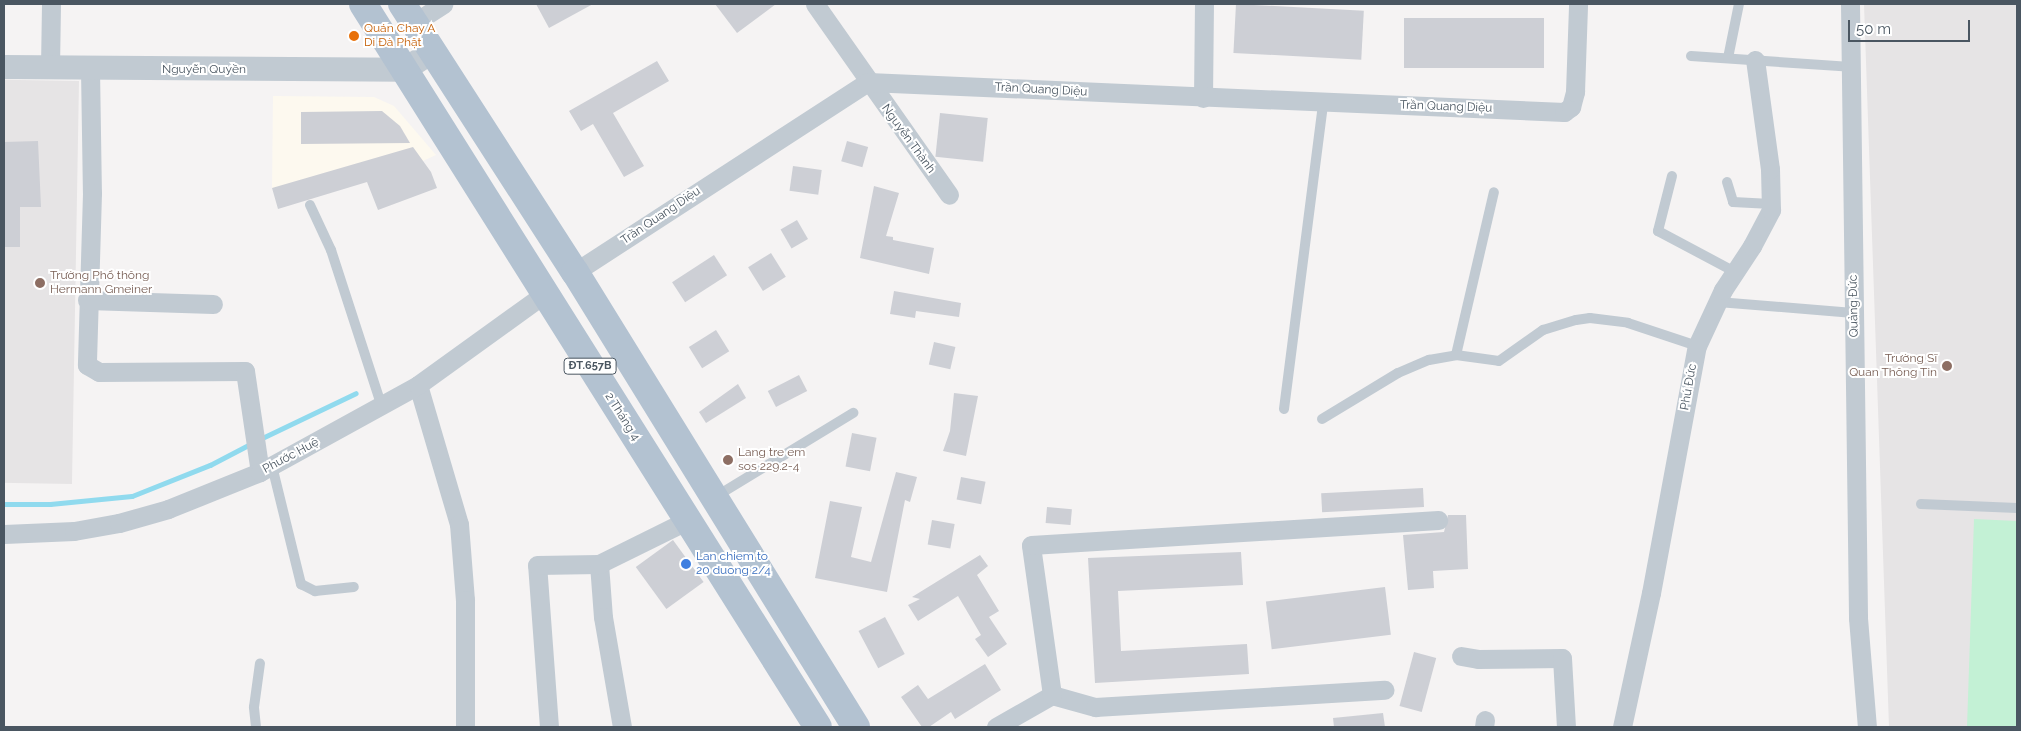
<!DOCTYPE html>
<meta charset="utf-8">
<style>
body{margin:0}
#map{position:relative;width:2021px;height:731px;overflow:hidden;background:#f5f3f3;font-family:Raleway,sans-serif}
div>[style]{position:absolute}
[style*='--x']{left:calc(var(--x)*1px);top:calc(var(--y)*1px);width:calc(var(--w)*1px);rotate:calc(var(--a)*1deg)}
.commercial>*{inset:0;background:#fdf9ef}
.education>*{inset:0;background:#e6e4e5;transform-origin:0 0}
.green>*{inset:0;background:#c3f1d5}
.stream>*{height:5px;margin:-2.5px;padding:0 2.5px;transform-origin:2.5px;border-radius:2.5px;background:#90daee}
.building>*{inset:0;background:#cdcfd5;transform-origin:0 0}
.service>*{height:10px;margin:-5px;padding:0 5px;transform-origin:5px;border-radius:5px;background:#c1cad2}
.minor>*{height:19px;margin:-9.5px;padding:0 9.5px;transform-origin:9.5px;border-radius:9.5px;background:#c1cad2}
.tertiary>*{height:24px;margin:-12px;padding:0 12px;transform-origin:12px;border-radius:12px;background:#c1cad2}
.primary>*{height:28px;margin:-14px;padding:0 14px;transform-origin:14px;border-radius:14px;background:#b3c2d1}
.dots>*{width:14px;height:14px;translate:-50% -50%;box-sizing:border-box;border:2px solid #fff;border-radius:50%}
span{translate:-50% -50%;white-space:nowrap;text-align:center;line-height:1.15;-webkit-text-stroke:4px #fff;paint-order:stroke}
.shield-label span{padding:1px 4px;background:#fff;border:1px solid;border-radius:4px;-webkit-text-stroke-width:0}
.shield-label{font-size:11px;color:#4a5661;font-weight:700}
.food-label{font-size:12px;color:#c56008}
.left{translate:0 -50%;text-align:left}
.street-label{font-size:12px;color:#4a5661}
.education-label{font-size:12px;color:#785e54}
.right{translate:-100% -50%;text-align:right}
.shop-label{font-size:12px;color:#366cbe}
.frame{position:absolute;inset:0;border:5px solid #4a5661;pointer-events:none}
.scale{position:absolute;left:1848px;top:20px;width:122px;height:22px;box-sizing:border-box;border:2px solid #4a5661;border-top:0;padding-left:6px;font-size:15px;line-height:18px;white-space:nowrap;color:#4a5661;-webkit-text-stroke:4px #fff;paint-order:stroke}
</style>
<div id="map">
<div class="commercial">
<i style="clip-path:polygon(273px 96px,374px 97px,394px 106px,436px 155px,394px 174px,272px 189px)"></i>
</div>
<div class="education">
<i style="clip-path:polygon(1864px 4px,2017px 4px,2017px 727px,1889px 727px)"></i>
<i style="left:79px;top:81px;width:403px;height:75px;rotate:91deg"></i>
</div>
<div class="green">
<i style="clip-path:polygon(1974px 519px,2017px 521px,2017px 727px,1967px 727px)"></i>
</div>
<div class="stream">
<i style="--x:260;--y:439;--w:106;--a:-25.6"></i>
<i style="--x:4;--y:504;--w:46;--a:0"></i>
<i style="--x:50;--y:504;--w:82;--a:-5.6"></i>
<i style="--x:132;--y:496;--w:84;--a:-21.7"></i>
<i style="--x:210;--y:465;--w:47;--a:-27.6"></i>
</div>
<div class="building">
<i style="clip-path:polygon(536px 4px,593px 4px,549px 28px)"></i>
<i style="clip-path:polygon(715px 4px,776px 4px,737px 33px)"></i>
<i style="left:1236px;top:4px;width:128px;height:49px;rotate:3deg"></i>
<i style="left:1404px;top:18px;width:140px;height:50px"></i>
<i style="clip-path:polygon(657px 61px,669px 81px,613px 113px,644px 166px,624px 177px,593px 124px,581px 131px,569px 111px)"></i>
<i style="clip-path:polygon(382px 111px,400px 126px,410px 143px,301px 144px,301px 112px)"></i>
<i style="left:940px;top:113px;width:48px;height:44px;rotate:6deg"></i>
<i style="clip-path:polygon(38px 141px,41px 207px,20px 207px,20px 247px,4px 247px,4px 142px)"></i>
<i style="left:847px;top:141px;width:22px;height:21px;rotate:16deg"></i>
<i style="clip-path:polygon(413px 147px,431px 172px,437px 188px,378px 210px,367px 182px,278px 209px,272px 188px)"></i>
<i style="left:793px;top:166px;width:29px;height:25px;rotate:8deg"></i>
<i style="clip-path:polygon(874px 186px,899px 193px,886px 236px,893px 237px,893px 240px,934px 248px,929px 274px,860px 258px)"></i>
<i style="left:797px;top:220px;width:22px;height:19px;rotate:60deg"></i>
<i style="left:771px;top:253px;width:28px;height:27px;rotate:58deg"></i>
<i style="left:714px;top:255px;width:24px;height:50px;rotate:57deg"></i>
<i style="clip-path:polygon(894px 291px,961px 303px,959px 317px,916px 311px,915px 318px,890px 314px)"></i>
<i style="left:716px;top:330px;width:25px;height:32px;rotate:58deg"></i>
<i style="left:934px;top:342px;width:22px;height:23px;rotate:13deg"></i>
<i style="left:799px;top:375px;width:18px;height:35px;rotate:63deg"></i>
<i style="clip-path:polygon(738px 384px,746px 398px,706px 423px,699px 412px)"></i>
<i style="clip-path:polygon(954px 393px,978px 396px,966px 456px,943px 451px,950px 431px)"></i>
<i style="left:852px;top:433px;width:25px;height:34px;rotate:11deg"></i>
<i style="clip-path:polygon(896px 472px,917px 477px,910px 502px,905px 500px,887px 592px,815px 578px,830px 501px,862px 507px,851px 557px,871px 562px)"></i>
<i style="left:961px;top:477px;width:25px;height:23px;rotate:11deg"></i>
<i style="left:1423px;top:488px;width:19px;height:102px;rotate:87deg"></i>
<i style="left:1047px;top:507px;width:25px;height:16px;rotate:5deg"></i>
<i style="clip-path:polygon(1448px 515px,1466px 515px,1468px 569px,1433px 571px,1434px 588px,1408px 590px,1403px 535px,1444px 532px)"></i>
<i style="left:932px;top:520px;width:23px;height:25px;rotate:10deg"></i>
<i style="left:673px;top:540px;width:52px;height:46px;rotate:54deg"></i>
<i style="clip-path:polygon(1241px 552px,1243px 585px,1118px 591px,1121px 651px,1247px 644px,1249px 674px,1095px 683px,1088px 558px)"></i>
<i style="clip-path:polygon(980px 555px,988px 566px,977px 575px,999px 611px,989px 617px,1007px 644px,988px 657px,975px 639px,981px 635px,958px 596px,918px 621px,908px 605px,920px 599px,912px 597px)"></i>
<i style="left:1385px;top:587px;width:48px;height:120px;rotate:83deg"></i>
<i style="left:885px;top:617px;width:42px;height:30px;rotate:62deg"></i>
<i style="left:1414px;top:652px;width:23px;height:56px;rotate:15deg"></i>
<i style="clip-path:polygon(985px 664px,1001px 690px,955px 719px,951px 712px,929px 727px,922px 727px,901px 697px,918px 685px,928px 699px)"></i>
<i style="clip-path:polygon(1383px 713px,1385px 727px,1334px 727px,1333px 718px)"></i>
</div>
<div class="service">
<i style="--x:1691;--y:56;--w:160;--a:3.9"></i>
<i style="--x:1728;--y:58;--w:55;--a:-78.5"></i>
<i style="--x:1672;--y:176;--w:57;--a:104.3"></i>
<i style="--x:1658;--y:231;--w:87;--a:28"></i>
<i style="--x:1727;--y:182;--w:21;--a:73"></i>
<i style="--x:1733;--y:202;--w:38;--a:3"></i>
<i style="--x:310;--y:205;--w:50;--a:65"></i>
<i style="--x:331;--y:250;--w:165;--a:72"></i>
<i style="--x:1718;--y:302;--w:136;--a:4.6"></i>
<i style="--x:1456;--y:355;--w:167;--a:-76.9"></i>
<i style="--x:1284;--y:409;--w:308;--a:-82.7"></i>
<i style="--x:1322;--y:419;--w:89;--a:-31.2"></i>
<i style="--x:1398;--y:373;--w:34;--a:-23"></i>
<i style="--x:1429;--y:360;--w:27;--a:-10"></i>
<i style="--x:1456;--y:355;--w:43;--a:7.9"></i>
<i style="--x:1499;--y:361;--w:54;--a:-35.2"></i>
<i style="--x:1543;--y:330;--w:34;--a:-17"></i>
<i style="--x:1576;--y:320;--w:14;--a:-8"></i>
<i style="--x:1590;--y:318;--w:38;--a:7"></i>
<i style="--x:1628;--y:323;--w:73;--a:18.4"></i>
<i style="--x:272;--y:466;--w:122;--a:76.2"></i>
<i style="--x:301;--y:584;--w:16;--a:27"></i>
<i style="--x:315;--y:591;--w:39;--a:-6"></i>
<i style="--x:715;--y:497;--w:162;--a:-31.3"></i>
<i style="--x:1921;--y:504;--w:96;--a:2.4"></i>
<i style="--x:256;--y:727;--w:20;--a:-96"></i>
<i style="--x:254;--y:707;--w:44;--a:-82.2"></i>
</div>
<div class="minor">
<i style="--x:815;--y:4;--w:233;--a:54.9"></i>
<i style="--x:1850;--y:4;--w:614;--a:89.25"></i>
<i style="--x:1858;--y:618;--w:109;--a:85.3"></i>
<i style="--x:414;--y:23;--w:35;--a:-33"></i>
<i style="--x:50;--y:68;--w:64;--a:-89.1"></i>
<i style="--x:90;--y:69;--w:124;--a:89.1"></i>
<i style="--x:92;--y:193;--w:172;--a:91.7"></i>
<i style="--x:87;--y:365;--w:14;--a:30"></i>
<i style="--x:99;--y:372;--w:146;--a:-0.4"></i>
<i style="--x:245;--y:371;--w:102;--a:81.6"></i>
<i style="--x:1203;--y:98;--w:94;--a:-89.4"></i>
<i style="--x:575;--y:272;--w:349;--a:-33"></i>
<i style="--x:868;--y:82;--w:697;--a:2.47"></i>
<i style="--x:1564;--y:112;--w:9;--a:-36"></i>
<i style="--x:1571;--y:107;--w:16;--a:-75"></i>
<i style="--x:1575;--y:92;--w:88;--a:-88"></i>
<i style="--x:87;--y:300;--w:126;--a:1.8"></i>
<i style="--x:418;--y:385;--w:145;--a:73.6"></i>
<i style="--x:459;--y:524;--w:76;--a:85.5"></i>
<i style="--x:465;--y:600;--w:127;--a:90"></i>
<i style="--x:4;--y:534;--w:70;--a:-2.5"></i>
<i style="--x:74;--y:531;--w:46;--a:-10.1"></i>
<i style="--x:119;--y:523;--w:51;--a:-15.9"></i>
<i style="--x:168;--y:509;--w:99;--a:-21.9"></i>
<i style="--x:260;--y:472;--w:180;--a:-28.8"></i>
<i style="--x:418;--y:385;--w:155;--a:-35.8"></i>
<i style="--x:599;--y:564;--w:53;--a:85.7"></i>
<i style="--x:603;--y:617;--w:112;--a:80.2"></i>
<i style="--x:1461;--y:656;--w:17;--a:10"></i>
<i style="--x:1478;--y:659;--w:84;--a:-0.7"></i>
<i style="--x:1562;--y:658;--w:69;--a:86.7"></i>
<i style="--x:1052;--y:695;--w:45;--a:15.6"></i>
<i style="--x:1095;--y:707;--w:290;--a:-3.4"></i>
<i style="--x:549;--y:727;--w:162;--a:-94.2"></i>
<i style="--x:537;--y:565;--w:62;--a:-0.9"></i>
<i style="--x:599;--y:564;--w:99;--a:-26.3"></i>
<i style="--x:996;--y:727;--w:64;--a:-29.7"></i>
<i style="--x:1052;--y:695;--w:151;--a:-98"></i>
<i style="--x:1031;--y:545;--w:408;--a:-3.5"></i>
<i style="--x:1484;--y:727;--w:7;--a:-82"></i>
<i style="--x:1622;--y:727;--w:137;--a:-77.8"></i>
<i style="--x:1651;--y:593;--w:251;--a:-79.5"></i>
<i style="--x:1697;--y:346;--w:62;--a:-65.1"></i>
<i style="--x:1723;--y:290;--w:53;--a:-56.6"></i>
<i style="--x:1752;--y:246;--w:41;--a:-62.2"></i>
<i style="--x:1771;--y:210;--w:41;--a:-91.4"></i>
<i style="--x:1770;--y:169;--w:110;--a:-97.8"></i>
</div>
<div class="tertiary">
<i style="--x:4;--y:67;--w:400;--a:0.4"></i>
<i style="--x:404;--y:70;--w:33;--a:-33"></i>
</div>
<div class="primary">
<i style="--x:363;--y:4;--w:854;--a:57.82"></i>
<i style="--x:402;--y:4;--w:319;--a:57.2"></i>
<i style="--x:575;--y:272;--w:535;--a:58.3"></i>
</div>
<div class="dots">
<i style="left:354px;top:36px;background:#e8710a"></i>
<i style="left:40px;top:283px;background:#8d6e63"></i>
<i style="left:1947px;top:366px;background:#8d6e63"></i>
<i style="left:728px;top:460px;background:#8d6e63"></i>
<i style="left:686px;top:564px;background:#3f7fe0"></i>
</div>
<div class="shield-label">
<span style="left:590px;top:366px">ĐT.657B</span>
</div>
<div class="food-label">
<span class="left" style="left:364px;top:36px">Quán Chay A<br>Di Đà Phật</span>
</div>
<div class="street-label">
<span style="left:204px;top:70px">Nguyễn Quyền</span>
<span style="left:1041px;top:90px;rotate:3deg">Trần Quang Diệu</span>
<span style="left:1446px;top:107px;rotate:2deg">Trần Quang Diệu</span>
<span style="left:908px;top:139px;rotate:54deg">Nguyễn Thành</span>
<span style="left:661px;top:216px;rotate:-34deg">Trần Quang Diệu</span>
<span style="left:1854px;top:306px;rotate:-91deg">Quảng Đức</span>
<span style="left:1689px;top:387px;rotate:-80deg">Phú Đức</span>
<span style="left:622px;top:417px;rotate:58deg">2 Tháng 4</span>
<span style="left:291px;top:456px;rotate:-28deg">Phước Huệ</span>
</div>
<div class="education-label">
<span class="left" style="left:50px;top:283px">Trường Phổ thông<br>Hermann Gmeiner</span>
<span class="right" style="left:1937px;top:366px">Trường Sĩ<br>Quan Thông Tin</span>
<span class="left" style="left:738px;top:460px">Lang tre em<br>sos 229.2-4</span>
</div>
<div class="shop-label">
<span class="left" style="left:696px;top:564px">Lan chiem to<br>20 duong 2/4</span>
</div>
<div class="frame"></div>
<div class="scale">50 m</div>
</div>
